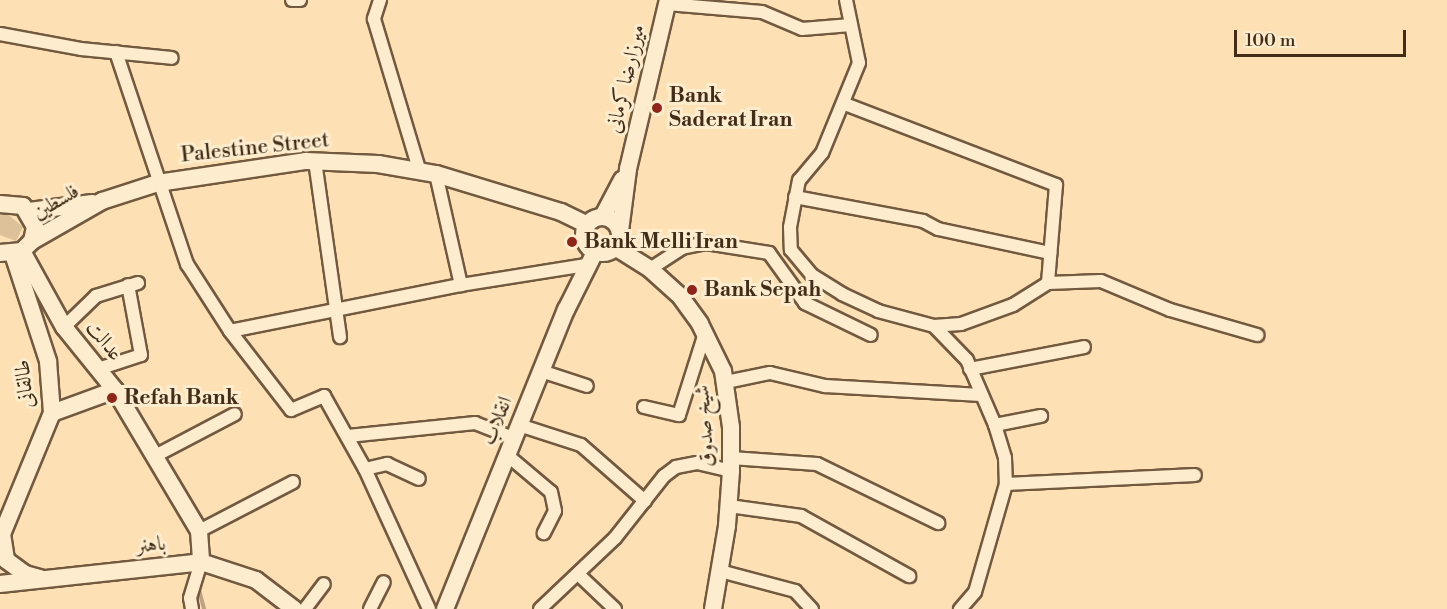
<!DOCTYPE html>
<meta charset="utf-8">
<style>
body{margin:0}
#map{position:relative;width:1447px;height:609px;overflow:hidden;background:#fde1b4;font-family:"Libre Bodoni",Amiri,serif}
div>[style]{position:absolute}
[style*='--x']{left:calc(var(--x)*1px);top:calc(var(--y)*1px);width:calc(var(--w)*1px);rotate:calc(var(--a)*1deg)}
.green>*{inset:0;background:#ddc299}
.stream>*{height:4px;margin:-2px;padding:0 2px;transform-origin:2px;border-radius:2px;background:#bea37f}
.roads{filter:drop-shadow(2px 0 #72593f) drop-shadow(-2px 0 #72593f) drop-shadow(0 2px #72593f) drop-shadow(0 -2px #72593f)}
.street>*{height:12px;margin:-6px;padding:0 6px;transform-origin:6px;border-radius:6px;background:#feecce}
.secondary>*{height:16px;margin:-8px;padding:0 8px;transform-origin:8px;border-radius:8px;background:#feecce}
.secondary>.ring{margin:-8px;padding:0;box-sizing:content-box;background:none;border:16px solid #feecce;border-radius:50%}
.dots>*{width:16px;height:16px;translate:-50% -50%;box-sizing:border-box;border:3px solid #feecce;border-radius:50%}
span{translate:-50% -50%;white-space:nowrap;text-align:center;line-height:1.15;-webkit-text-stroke:6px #feecce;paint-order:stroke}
.street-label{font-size:21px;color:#432c18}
.poi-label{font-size:21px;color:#432c18;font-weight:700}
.left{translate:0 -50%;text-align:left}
.scale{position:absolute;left:1234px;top:30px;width:172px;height:27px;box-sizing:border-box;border:3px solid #432c18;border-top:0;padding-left:8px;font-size:18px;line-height:21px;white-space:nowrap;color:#432c18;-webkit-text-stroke:4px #feecce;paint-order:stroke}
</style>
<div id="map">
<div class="green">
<i style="clip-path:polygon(4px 211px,23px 227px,16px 241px,0 235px,0 213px)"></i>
</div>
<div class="stream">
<i style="--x:199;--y:590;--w:20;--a:75"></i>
</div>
<div class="roads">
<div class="street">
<i style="--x:292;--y:0;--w:8;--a:0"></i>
<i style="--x:380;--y:0;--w:20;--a:108"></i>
<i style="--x:374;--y:19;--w:160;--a:73.3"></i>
<i style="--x:846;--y:0;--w:64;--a:78.3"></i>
<i style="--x:859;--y:63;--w:97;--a:112.3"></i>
<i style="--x:822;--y:153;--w:35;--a:130"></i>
<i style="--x:799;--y:180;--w:48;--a:100.8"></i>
<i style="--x:790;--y:227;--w:23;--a:88"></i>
<i style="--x:791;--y:250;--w:33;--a:50"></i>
<i style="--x:812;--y:275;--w:36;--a:32"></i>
<i style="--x:842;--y:294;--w:40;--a:25"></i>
<i style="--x:878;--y:311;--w:58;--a:15"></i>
<i style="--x:934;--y:326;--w:47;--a:45.9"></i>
<i style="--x:967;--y:360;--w:71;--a:66.7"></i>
<i style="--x:995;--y:425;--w:34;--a:73"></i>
<i style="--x:1005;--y:458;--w:26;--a:88"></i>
<i style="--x:1006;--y:484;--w:112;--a:106"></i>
<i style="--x:975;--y:592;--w:23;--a:131"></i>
<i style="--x:667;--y:4;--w:95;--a:4.8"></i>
<i style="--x:762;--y:12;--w:43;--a:23"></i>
<i style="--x:802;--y:29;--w:49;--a:-4.7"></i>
<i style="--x:0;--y:34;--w:82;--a:10.5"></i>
<i style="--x:81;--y:49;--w:91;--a:5.6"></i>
<i style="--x:116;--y:52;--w:224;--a:71.5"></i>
<i style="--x:187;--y:264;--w:80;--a:57.3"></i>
<i style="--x:230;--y:331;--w:100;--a:52.3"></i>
<i style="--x:291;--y:410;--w:36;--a:-23"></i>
<i style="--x:324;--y:396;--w:84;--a:60.7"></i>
<i style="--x:365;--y:469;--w:154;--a:65.4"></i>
<i style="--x:845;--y:104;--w:226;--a:21"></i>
<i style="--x:1056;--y:185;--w:98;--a:94.7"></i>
<i style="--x:1048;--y:283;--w:41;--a:147.8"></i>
<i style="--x:1013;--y:305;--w:55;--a:159.9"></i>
<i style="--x:961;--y:324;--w:27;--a:176"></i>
<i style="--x:315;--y:161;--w:178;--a:81.9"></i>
<i style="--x:436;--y:174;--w:114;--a:77.3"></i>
<i style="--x:795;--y:197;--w:130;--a:10.6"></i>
<i style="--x:923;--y:221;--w:17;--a:28"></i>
<i style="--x:938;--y:229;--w:115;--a:12.1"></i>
<i style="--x:650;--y:269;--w:38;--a:-33"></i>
<i style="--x:682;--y:248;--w:25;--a:-12"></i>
<i style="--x:706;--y:243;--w:64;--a:9"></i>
<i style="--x:769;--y:253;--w:62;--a:54.2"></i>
<i style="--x:805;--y:303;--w:73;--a:25.9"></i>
<i style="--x:1048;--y:283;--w:53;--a:-2.2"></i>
<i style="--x:1101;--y:281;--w:75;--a:22.8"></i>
<i style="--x:1170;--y:310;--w:91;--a:16"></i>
<i style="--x:64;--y:327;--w:45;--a:-44.1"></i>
<i style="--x:96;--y:296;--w:44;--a:-17.2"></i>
<i style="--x:230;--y:331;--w:236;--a:-11.3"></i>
<i style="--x:461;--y:285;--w:127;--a:-9.1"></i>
<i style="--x:98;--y:369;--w:45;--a:-18"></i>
<i style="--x:141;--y:355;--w:71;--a:-100.5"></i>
<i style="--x:970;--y:369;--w:116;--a:-10.9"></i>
<i style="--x:541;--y:371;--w:48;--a:18.1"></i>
<i style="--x:726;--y:382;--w:45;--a:-11.6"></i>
<i style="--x:770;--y:373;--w:57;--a:13.3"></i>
<i style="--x:825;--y:386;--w:156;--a:3.3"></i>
<i style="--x:644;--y:407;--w:36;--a:13"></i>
<i style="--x:679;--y:415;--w:86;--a:-72.4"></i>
<i style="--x:519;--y:425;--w:65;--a:17.9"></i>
<i style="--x:581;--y:445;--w:85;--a:41.2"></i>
<i style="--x:995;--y:425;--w:47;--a:-11.1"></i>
<i style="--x:348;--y:436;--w:128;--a:-5.8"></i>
<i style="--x:475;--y:423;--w:41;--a:21.5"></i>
<i style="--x:507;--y:455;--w:57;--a:40.1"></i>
<i style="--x:551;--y:492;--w:19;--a:78"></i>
<i style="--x:555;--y:511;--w:25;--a:117"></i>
<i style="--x:155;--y:456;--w:90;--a:-27.7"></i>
<i style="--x:731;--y:458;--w:86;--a:4"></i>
<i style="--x:817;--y:464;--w:135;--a:26"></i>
<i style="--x:365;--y:469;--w:23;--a:-13"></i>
<i style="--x:387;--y:464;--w:35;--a:25"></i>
<i style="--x:1006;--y:484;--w:189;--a:-2.7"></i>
<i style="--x:729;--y:506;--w:73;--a:7.9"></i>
<i style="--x:801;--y:516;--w:124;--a:29.1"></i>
<i style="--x:199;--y:531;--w:106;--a:-27.5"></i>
<i style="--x:720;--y:571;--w:78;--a:14.9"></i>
<i style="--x:795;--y:591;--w:25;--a:47"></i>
<i style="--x:578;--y:574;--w:51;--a:43.4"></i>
<i style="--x:192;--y:609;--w:11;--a:-100"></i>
<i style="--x:190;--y:598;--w:38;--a:-73"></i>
<i style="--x:305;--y:609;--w:31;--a:-53"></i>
<i style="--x:370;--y:609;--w:30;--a:-63"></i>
<i style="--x:540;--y:609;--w:103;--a:-43.4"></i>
<i style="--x:615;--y:538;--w:79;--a:-51.7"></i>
<i style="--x:664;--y:476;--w:15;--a:-37"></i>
<i style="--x:676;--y:467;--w:21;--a:-11"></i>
<i style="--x:697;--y:463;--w:35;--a:13"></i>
</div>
<div class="secondary">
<i style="--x:0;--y:204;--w:23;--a:5"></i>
<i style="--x:23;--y:206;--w:24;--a:60"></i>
<i style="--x:35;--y:227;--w:14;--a:102"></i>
<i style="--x:32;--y:241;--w:14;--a:135"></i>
<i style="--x:22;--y:251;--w:22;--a:175"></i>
<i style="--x:29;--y:211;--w:64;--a:-7.2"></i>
<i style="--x:603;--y:216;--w:41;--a:-62.2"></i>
<i class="ring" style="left:584px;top:217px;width:20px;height:20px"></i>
<i style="--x:620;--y:231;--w:63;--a:-82.6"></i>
<i style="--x:628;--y:169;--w:174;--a:-76.7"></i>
<i style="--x:32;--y:241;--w:81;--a:-29.7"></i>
<i style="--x:102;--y:201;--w:59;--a:-17.8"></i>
<i style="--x:158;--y:183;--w:150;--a:-8.5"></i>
<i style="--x:306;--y:161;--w:72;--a:2.4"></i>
<i style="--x:378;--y:164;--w:59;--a:9.8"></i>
<i style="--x:436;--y:174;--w:131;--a:16.9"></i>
<i style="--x:561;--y:212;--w:28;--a:26"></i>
<i style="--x:615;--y:247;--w:41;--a:32.2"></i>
<i style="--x:650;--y:269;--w:40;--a:42"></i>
<i style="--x:680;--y:296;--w:34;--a:54"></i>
<i style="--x:700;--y:324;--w:52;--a:63.9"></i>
<i style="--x:723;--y:371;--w:57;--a:81.9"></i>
<i style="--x:731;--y:427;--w:44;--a:90"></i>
<i style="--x:731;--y:471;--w:55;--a:94.2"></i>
<i style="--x:727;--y:526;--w:84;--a:99.6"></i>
<i style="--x:22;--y:251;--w:87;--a:61.1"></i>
<i style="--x:64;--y:327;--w:81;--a:51"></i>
<i style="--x:115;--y:390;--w:164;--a:59.2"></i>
<i style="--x:199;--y:531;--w:31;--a:86"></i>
<i style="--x:52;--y:413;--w:67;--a:-20.1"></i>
<i style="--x:2;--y:534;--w:26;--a:81"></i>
<i style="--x:6;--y:560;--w:24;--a:36"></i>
<i style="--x:25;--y:574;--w:16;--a:15"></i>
<i style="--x:0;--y:539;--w:136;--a:-67.6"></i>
<i style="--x:52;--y:413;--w:52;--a:-94.4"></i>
<i style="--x:48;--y:361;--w:113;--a:-108.1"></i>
<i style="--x:0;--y:584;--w:202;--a:-6.2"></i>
<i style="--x:201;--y:562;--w:58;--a:18.1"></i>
<i style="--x:256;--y:580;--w:48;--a:37.3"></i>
<i style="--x:445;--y:609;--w:323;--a:-68"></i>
<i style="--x:566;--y:310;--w:65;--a:-63.4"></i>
</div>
</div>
<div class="dots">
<i style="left:657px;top:108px;background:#8f2418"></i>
<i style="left:572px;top:242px;background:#8f2418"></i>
<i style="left:692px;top:290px;background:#8f2418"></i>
<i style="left:112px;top:398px;background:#8f2418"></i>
</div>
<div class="street-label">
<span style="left:626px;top:79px;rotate:-77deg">میرزارضا کرمانی</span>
<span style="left:255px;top:148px;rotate:-6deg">Palestine Street</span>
<span style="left:56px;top:202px;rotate:-30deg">فلسطین</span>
<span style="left:104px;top:341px;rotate:51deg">عدالت</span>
<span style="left:25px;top:384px;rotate:-96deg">طالقانی</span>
<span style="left:497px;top:421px;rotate:-68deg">انقلاب</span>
<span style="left:705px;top:426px;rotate:-94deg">شیخ صدوق</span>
<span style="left:151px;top:545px;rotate:-6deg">باهنر</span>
</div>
<div class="poi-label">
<span class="left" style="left:669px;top:108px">Bank<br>Saderat Iran</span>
<span class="left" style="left:584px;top:242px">Bank Melli Iran</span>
<span class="left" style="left:704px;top:290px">Bank Sepah</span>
<span class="left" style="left:124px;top:398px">Refah Bank</span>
</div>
<div class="scale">100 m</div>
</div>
